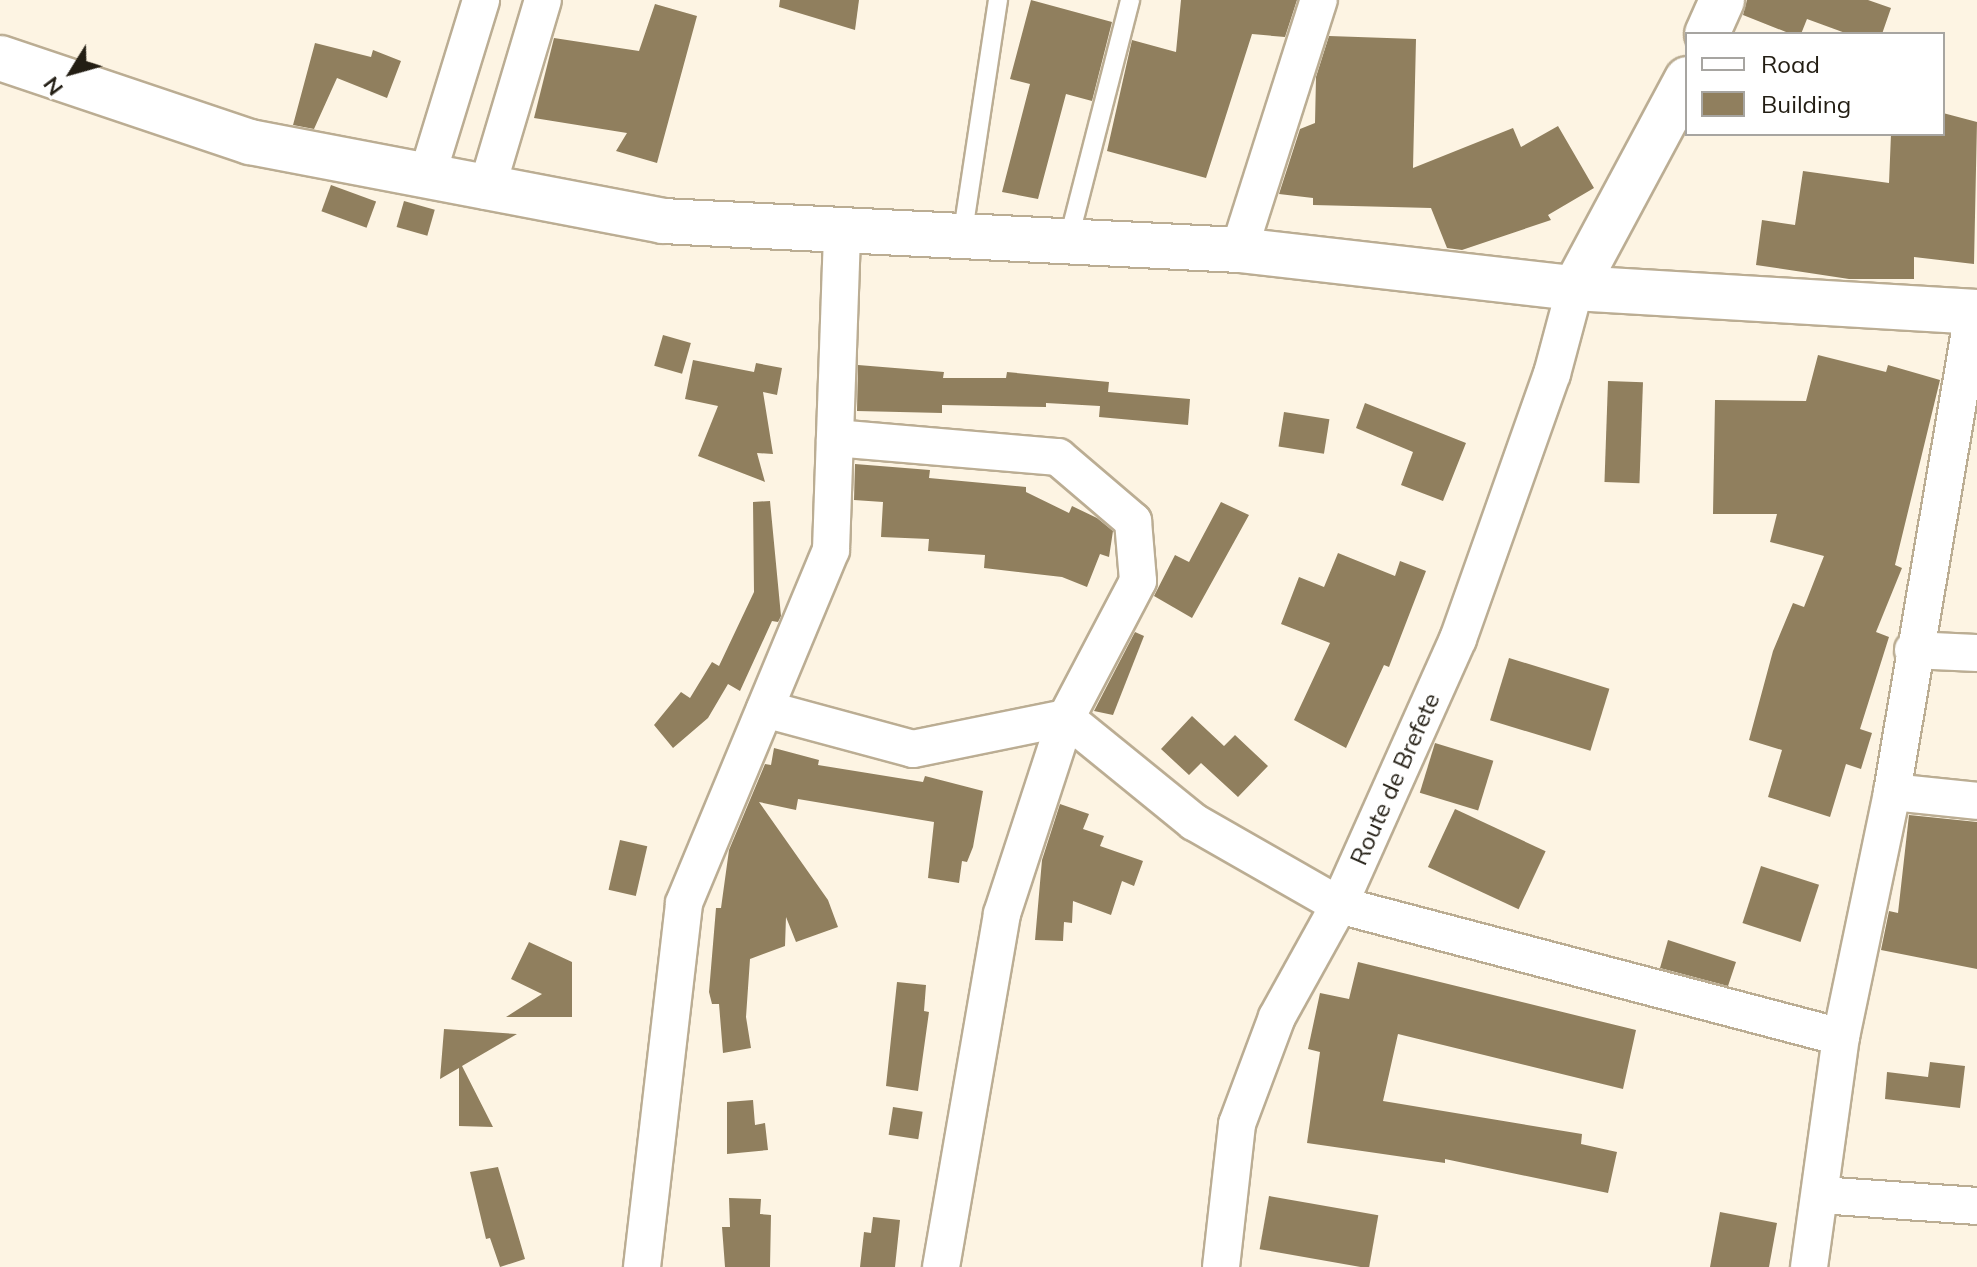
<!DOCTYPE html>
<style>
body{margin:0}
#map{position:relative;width:1977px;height:1267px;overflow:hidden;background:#fdf4e3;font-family:Mulish,sans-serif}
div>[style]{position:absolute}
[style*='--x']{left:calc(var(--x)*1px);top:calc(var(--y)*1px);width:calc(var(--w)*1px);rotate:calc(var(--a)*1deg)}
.building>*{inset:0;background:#907f5e;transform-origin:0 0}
.roads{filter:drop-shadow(2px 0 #bbad93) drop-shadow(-2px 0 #bbad93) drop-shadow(0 2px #bbad93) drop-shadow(0 -2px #bbad93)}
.lane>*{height:18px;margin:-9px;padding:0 9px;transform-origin:9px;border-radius:9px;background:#fff}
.street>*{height:36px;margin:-18px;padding:0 18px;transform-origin:18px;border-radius:18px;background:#fff}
.secondary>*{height:44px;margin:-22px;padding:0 22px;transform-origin:22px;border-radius:22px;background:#fff}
span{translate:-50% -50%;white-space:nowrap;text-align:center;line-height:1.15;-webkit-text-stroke:6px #fff;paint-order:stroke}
.street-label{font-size:24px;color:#231e14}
.legend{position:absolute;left:1685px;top:32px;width:260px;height:104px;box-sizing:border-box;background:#fff;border:2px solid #a7a5a1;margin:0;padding:10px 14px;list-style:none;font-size:24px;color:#231e14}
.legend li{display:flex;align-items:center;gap:16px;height:40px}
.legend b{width:40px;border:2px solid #a7a5a1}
.north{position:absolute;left:32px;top:32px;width:80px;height:80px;-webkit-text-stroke:6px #fff;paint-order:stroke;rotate:233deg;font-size:22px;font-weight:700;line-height:32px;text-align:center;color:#231e14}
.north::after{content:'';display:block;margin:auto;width:28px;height:36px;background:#231e14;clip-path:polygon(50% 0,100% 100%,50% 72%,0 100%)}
</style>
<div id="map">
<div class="building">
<i style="clip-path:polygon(780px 0,859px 0,855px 30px,779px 7px)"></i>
<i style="clip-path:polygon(1031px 0,1112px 22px,1092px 101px,1066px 94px,1038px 199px,1002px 192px,1030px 84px,1010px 79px)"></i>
<i style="clip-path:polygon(1181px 0,1297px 0,1285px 37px,1252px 34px,1206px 178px,1107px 151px,1132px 40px,1176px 52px)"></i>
<i style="clip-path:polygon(1747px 0,1868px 0,1891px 8px,1882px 34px,1848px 34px,1807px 19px,1801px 34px,1791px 34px,1743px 15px)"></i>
<i style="clip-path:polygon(655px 4px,697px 16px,657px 163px,616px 151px,627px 133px,534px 118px,554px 38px,639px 51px)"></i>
<i style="clip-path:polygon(1329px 36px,1416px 39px,1413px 168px,1513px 128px,1521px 147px,1558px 126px,1594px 188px,1548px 215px,1551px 220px,1462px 250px,1447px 248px,1431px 208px,1313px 205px,1313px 198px,1279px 194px,1300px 129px,1315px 123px,1316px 77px)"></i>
<i style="clip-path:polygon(315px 43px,371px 57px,373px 50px,401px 61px,387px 98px,337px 78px,314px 129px,293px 125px)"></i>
<i style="clip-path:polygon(1943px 113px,1977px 122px,1974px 264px,1914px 257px,1914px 279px,1849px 279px,1756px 265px,1762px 220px,1795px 225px,1803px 171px,1889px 183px,1891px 134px,1943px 134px)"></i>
<i style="left:331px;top:185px;width:48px;height:28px;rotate:20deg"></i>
<i style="left:404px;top:201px;width:32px;height:27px;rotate:16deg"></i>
<i style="left:663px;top:335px;width:29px;height:32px;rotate:16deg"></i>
<i style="clip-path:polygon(1818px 355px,1886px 372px,1888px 365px,1940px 380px,1895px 565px,1902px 568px,1876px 632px,1889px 637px,1860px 729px,1872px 733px,1861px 769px,1846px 764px,1830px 817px,1768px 797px,1782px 750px,1749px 740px,1773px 651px,1793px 603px,1804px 607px,1824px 556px,1770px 542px,1777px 514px,1713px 514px,1715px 400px,1806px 401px)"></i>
<i style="clip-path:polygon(693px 360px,754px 372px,756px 363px,782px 368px,777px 395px,763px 392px,773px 454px,757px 453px,765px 482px,698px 456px,718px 406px,685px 399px)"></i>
<i style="clip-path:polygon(858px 365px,944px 372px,943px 378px,1006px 378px,1007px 372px,1109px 382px,1108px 392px,1190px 399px,1188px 425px,1099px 417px,1100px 406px,1046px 403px,1046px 407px,942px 405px,942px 413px,857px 411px)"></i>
<i style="left:1608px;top:381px;width:35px;height:101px;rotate:2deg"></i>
<i style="clip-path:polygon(1365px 403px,1466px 443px,1443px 501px,1401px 485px,1413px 452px,1356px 428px)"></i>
<i style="left:1284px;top:412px;width:46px;height:35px;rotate:9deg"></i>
<i style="clip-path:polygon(855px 464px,930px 470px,929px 478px,1026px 487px,1026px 492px,1069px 513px,1072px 506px,1097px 518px,1113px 531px,1109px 557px,1100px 554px,1087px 587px,1062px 577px,984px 568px,985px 555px,928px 551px,929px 539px,881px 537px,883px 502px,854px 500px)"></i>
<i style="clip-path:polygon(770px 501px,781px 616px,778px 622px,772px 621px,740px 691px,728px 684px,708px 718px,673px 748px,654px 725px,681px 692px,690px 698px,712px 662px,719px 666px,754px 592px,753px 502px)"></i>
<i style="clip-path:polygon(1221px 502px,1249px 515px,1192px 618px,1154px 596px,1175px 555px,1189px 562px)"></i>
<i style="clip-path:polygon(1338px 553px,1395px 576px,1400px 561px,1426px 571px,1389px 667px,1384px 665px,1346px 748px,1294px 720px,1330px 643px,1281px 624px,1299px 577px,1324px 587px)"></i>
<i style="clip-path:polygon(1135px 632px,1144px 636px,1113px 715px,1094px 711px)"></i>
<i style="left:1509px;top:658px;width:105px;height:65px;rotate:17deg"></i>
<i style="clip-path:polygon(1192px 716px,1224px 746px,1235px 735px,1268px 766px,1238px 797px,1201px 763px,1189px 775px,1161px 749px)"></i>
<i style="left:1435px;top:743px;width:61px;height:52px;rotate:17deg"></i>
<i style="clip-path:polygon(774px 748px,819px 760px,818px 765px,923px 782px,925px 776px,983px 791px,973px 847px,967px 862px,962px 861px,959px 883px,928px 878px,934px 822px,798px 799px,796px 810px,759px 802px,828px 900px,838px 927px,796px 942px,786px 917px,785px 946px,750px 959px,746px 1017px,751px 1048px,723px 1053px,719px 1004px,712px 1004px,709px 992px,716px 908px,721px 908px,729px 850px,765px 764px,771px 765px)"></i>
<i style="clip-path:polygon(1060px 804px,1089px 814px,1083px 829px,1104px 836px,1100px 846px,1143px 861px,1134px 886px,1122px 881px,1111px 915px,1073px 901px,1072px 923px,1064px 922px,1063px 941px,1035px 940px,1042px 860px)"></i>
<i style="left:1455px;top:809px;width:100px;height:64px;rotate:25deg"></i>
<i style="clip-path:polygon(1909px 815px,1977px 822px,1977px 969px,1881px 950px,1889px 911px,1898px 913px)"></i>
<i style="left:620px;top:840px;width:28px;height:51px;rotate:13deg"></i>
<i style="left:1761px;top:866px;width:61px;height:60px;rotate:18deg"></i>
<i style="clip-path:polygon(1668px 940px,1736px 962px,1728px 986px,1660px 968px)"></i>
<i style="clip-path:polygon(529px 942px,572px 962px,572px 1017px,506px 1017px,542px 994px,511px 979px)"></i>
<i style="clip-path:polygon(1358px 962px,1636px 1030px,1623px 1089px,1398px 1034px,1383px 1101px,1582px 1134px,1581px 1144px,1617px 1152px,1608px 1193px,1445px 1159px,1445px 1163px,1307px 1143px,1320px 1052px,1308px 1049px,1320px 993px,1349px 999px)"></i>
<i style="clip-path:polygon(897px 982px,926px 985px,924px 1011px,929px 1012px,918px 1091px,886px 1086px)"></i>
<i style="clip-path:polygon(444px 1029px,517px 1034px,462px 1066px,493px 1127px,459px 1126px,459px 1068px,440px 1079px)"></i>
<i style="clip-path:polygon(1930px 1062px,1965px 1066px,1960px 1108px,1885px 1099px,1887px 1072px,1928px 1077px)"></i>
<i style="clip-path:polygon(753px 1100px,755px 1125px,765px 1123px,768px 1150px,727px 1154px,727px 1102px)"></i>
<i style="left:893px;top:1107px;width:30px;height:28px;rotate:9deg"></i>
<i style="clip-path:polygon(498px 1167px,525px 1259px,500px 1267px,490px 1238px,486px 1239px,470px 1172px)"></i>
<i style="left:1269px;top:1196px;width:111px;height:54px;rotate:10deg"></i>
<i style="clip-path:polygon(729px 1198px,761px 1199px,760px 1214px,771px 1215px,770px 1267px,725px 1267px,722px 1227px,730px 1227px)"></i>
<i style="clip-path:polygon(1720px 1212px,1777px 1223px,1769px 1267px,1710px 1267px)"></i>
<i style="clip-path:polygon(873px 1217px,900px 1220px,895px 1267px,860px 1267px,864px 1232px,871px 1233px)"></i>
</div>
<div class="roads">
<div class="lane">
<i style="--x:962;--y:238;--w:241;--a:-81.4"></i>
<i style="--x:1068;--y:242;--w:250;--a:-75.6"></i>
</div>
<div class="street">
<i style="--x:427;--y:176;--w:184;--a:-72.9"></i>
<i style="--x:486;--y:191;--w:199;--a:-73.4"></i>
<i style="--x:1239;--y:250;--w:262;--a:-72.3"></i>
<i style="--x:835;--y:438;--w:224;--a:4.9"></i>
<i style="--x:1058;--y:457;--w:99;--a:40.5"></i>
<i style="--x:1133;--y:521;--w:60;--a:85.2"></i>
<i style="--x:1138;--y:581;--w:155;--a:117.7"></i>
<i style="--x:1066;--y:718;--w:206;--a:108.1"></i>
<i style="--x:1002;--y:914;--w:358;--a:99.8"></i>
<i style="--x:1913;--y:650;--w:64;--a:2.7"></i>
<i style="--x:765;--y:709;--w:153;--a:15.1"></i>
<i style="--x:913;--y:749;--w:156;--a:-11.5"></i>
<i style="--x:1066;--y:718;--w:165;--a:39.1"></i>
<i style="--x:1194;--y:822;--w:167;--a:29.8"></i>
<i style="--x:1339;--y:905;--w:519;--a:14.73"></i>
<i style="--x:1892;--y:792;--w:85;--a:6"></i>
<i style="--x:1820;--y:1195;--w:157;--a:4"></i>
<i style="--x:642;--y:1267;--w:366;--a:-83.4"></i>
<i style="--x:684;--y:903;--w:382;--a:-67.4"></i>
<i style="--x:831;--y:550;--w:318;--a:-88"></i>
<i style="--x:1221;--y:1267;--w:144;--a:-83.6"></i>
<i style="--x:1237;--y:1124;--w:114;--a:-69.5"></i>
<i style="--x:1277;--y:1017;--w:128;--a:-61"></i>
<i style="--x:1339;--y:905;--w:291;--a:-65.9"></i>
<i style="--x:1458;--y:639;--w:281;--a:-70.5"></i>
<i style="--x:1552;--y:374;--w:89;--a:-75"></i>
<i style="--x:1809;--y:1267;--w:232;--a:-82.1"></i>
<i style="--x:1841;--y:1037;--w:250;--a:-78.2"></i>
<i style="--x:1892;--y:792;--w:487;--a:-80.4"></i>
</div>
<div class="secondary">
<i style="--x:1707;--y:34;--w:37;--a:-66"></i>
<i style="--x:0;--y:58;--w:264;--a:18.6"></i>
<i style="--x:250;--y:142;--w:420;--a:10.8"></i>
<i style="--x:663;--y:221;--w:577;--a:2.88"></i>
<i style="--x:1239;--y:250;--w:338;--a:6.5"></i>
<i style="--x:1575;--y:288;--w:403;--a:3.4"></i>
<i style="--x:1575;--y:288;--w:237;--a:-61.8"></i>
</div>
</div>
<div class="street-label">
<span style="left:1395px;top:779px;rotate:-66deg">Route de Brefete</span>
</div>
<ul class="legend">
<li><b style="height:10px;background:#fff"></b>Road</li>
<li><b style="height:22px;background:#907f5e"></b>Building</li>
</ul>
<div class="north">N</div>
</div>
